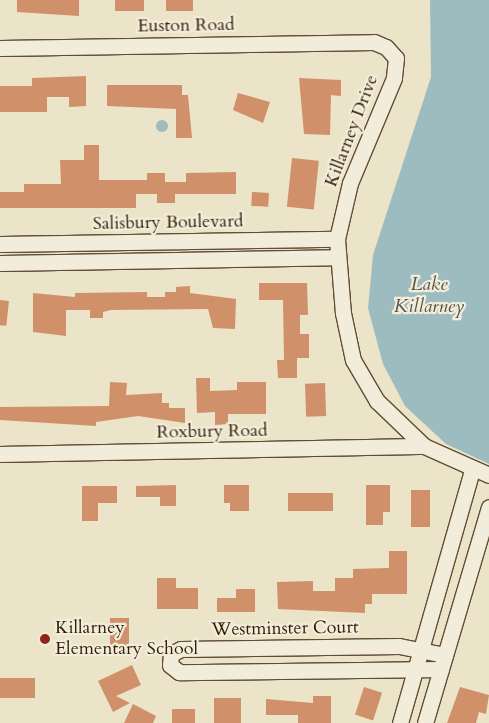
<!DOCTYPE html>
<style>
body{margin:0}
#map{position:relative;width:489px;height:723px;overflow:hidden;background:#ebe4c8;font-family:Cardo,serif}
div>[style]{position:absolute}
[style*='--x']{left:calc(var(--x)*1px);top:calc(var(--y)*1px);width:calc(var(--w)*1px);rotate:calc(var(--a)*1deg)}
.water>*{inset:0;background:#9cbcbf}
.round{border-radius:50%}
.building>*{inset:0;background:#d0916a;transform-origin:0 0}
.roads{filter:drop-shadow(1px 0 #614d35) drop-shadow(-1px 0 #614d35) drop-shadow(0 1px #614d35) drop-shadow(0 -1px #614d35)}
.minor>*{height:15px;margin:-7.5px;padding:0 7.5px;transform-origin:7.5px;border-radius:7.5px;background:#f2eddb}
.dots>*{width:14px;height:14px;translate:-50% -50%;box-sizing:border-box;border:2px solid #f2eddb;border-radius:50%}
span{translate:-50% -50%;white-space:nowrap;text-align:center;line-height:1.15;-webkit-text-stroke:4.5px #f2eddb;paint-order:stroke}
.street-label{font-size:18px;color:#331b04}
.poi-label{font-size:18px;color:#331b04}
.left{translate:0 -50%;text-align:left}
.water-label{font-size:19px;color:#585345;font-style:italic}
</style>
<div id="map">
<div class="water">
<i style="clip-path:polygon(430px 0,489px 0,489px 464px,446px 444px,405px 406px,383px 364px,368px 308px,373px 255px,431px 77px)"></i>
<i class="round" style="left:156px;top:120px;width:12px;height:12px"></i>
</div>
<div class="building">
<i style="clip-path:polygon(17px 0,79px 0,79px 16px,17px 12px)"></i>
<i style="left:115px;top:0;width:29px;height:11px"></i>
<i style="left:166px;top:0;width:27px;height:11px"></i>
<i style="clip-path:polygon(86px 76px,86px 106px,69px 107px,69px 97px,47px 97px,47px 112px,0 112px,0 86px,32px 86px,32px 78px)"></i>
<i style="clip-path:polygon(299px 78px,341px 80px,341px 96px,331px 95px,330px 135px,304px 134px)"></i>
<i style="clip-path:polygon(107px 85px,182px 85px,182px 95px,188px 95px,192px 138px,176px 138px,176px 109px,107px 106px)"></i>
<i style="clip-path:polygon(238px 93px,270px 102px,263px 123px,233px 110px)"></i>
<i style="clip-path:polygon(84px 145px,99px 145px,99px 180px,147px 180px,147px 173px,165px 173px,165px 182px,186px 182px,186px 173px,236px 172px,236px 194px,175px 194px,175px 203px,157px 203px,157px 194px,136px 194px,136px 208px,0 208px,0 192px,24px 192px,24px 184px,61px 184px,60px 160px,84px 160px)"></i>
<i style="left:292px;top:158px;width:27px;height:49px;rotate:6deg"></i>
<i style="left:252px;top:192px;width:17px;height:14px;rotate:3deg"></i>
<i style="clip-path:polygon(259px 283px,307px 283px,308px 315px,300px 315px,300px 334px,309px 334px,309px 358px,297px 358px,297px 378px,278px 378px,277px 360px,284px 360px,283px 300px,259px 300px)"></i>
<i style="clip-path:polygon(190px 286px,190px 293px,236px 299px,235px 329px,213px 328px,208px 309px,111px 310px,103px 312px,103px 318px,90px 318px,90px 310px,66px 310px,66px 336px,33px 332px,33px 293px,75px 297px,75px 293px,147px 292px,147px 297px,165px 297px,165px 292px,176px 292px,176px 287px)"></i>
<i style="left:0;top:300px;width:9px;height:25px;rotate:6deg"></i>
<i style="clip-path:polygon(196px 378px,210px 378px,210px 391px,237px 390px,237px 382px,266px 382px,266px 414px,228px 414px,228px 424px,215px 425px,215px 412px,197px 413px)"></i>
<i style="clip-path:polygon(110px 382px,127px 383px,126px 395px,162px 393px,162px 403px,169px 403px,169px 408px,185px 408px,185px 423px,138px 416px,96px 422px,96px 426px,0 420px,0 407px,109px 406px)"></i>
<i style="left:325px;top:383px;width:33px;height:20px;rotate:88deg"></i>
<i style="clip-path:polygon(176px 485px,176px 506px,160px 506px,160px 497px,136px 497px,136px 486px)"></i>
<i style="clip-path:polygon(224px 485px,249px 485px,249px 511px,230px 511px,230px 503px,224px 503px)"></i>
<i style="clip-path:polygon(366px 485px,390px 485px,390px 512px,383px 512px,383px 525px,366px 525px)"></i>
<i style="clip-path:polygon(82px 486px,117px 486px,117px 503px,98px 503px,98px 521px,82px 521px)"></i>
<i style="left:411px;top:490px;width:19px;height:37px"></i>
<i style="left:288px;top:493px;width:45px;height:18px"></i>
<i style="clip-path:polygon(389px 551px,407px 551px,407px 594px,372px 594px,372px 604px,365px 604px,365px 613px,278px 609px,277px 582px,313px 581px,313px 591px,335px 591px,335px 578px,353px 578px,353px 569px,389px 568px)"></i>
<i style="clip-path:polygon(157px 578px,176px 578px,176px 588px,198px 588px,198px 609px,157px 609px)"></i>
<i style="clip-path:polygon(236px 589px,255px 589px,255px 612px,217px 612px,217px 598px,236px 598px)"></i>
<i style="left:110px;top:618px;width:19px;height:35px"></i>
<i style="clip-path:polygon(132px 665px,141px 685px,116px 696px,130px 703px,113px 712px,98px 681px)"></i>
<i style="left:0;top:678px;width:35px;height:20px"></i>
<i style="left:364px;top:687px;width:19px;height:29px;rotate:18deg"></i>
<i style="clip-path:polygon(460px 687px,489px 695px,486px 714px,479px 712px,476px 723px,447px 723px)"></i>
<i style="clip-path:polygon(313px 696px,331px 696px,331px 723px,298px 723px,298px 715px,266px 715px,266px 699px,313px 703px)"></i>
<i style="left:214px;top:698px;width:27px;height:25px"></i>
<i style="clip-path:polygon(133px 704px,156px 716px,153px 723px,124px 723px)"></i>
<i style="left:172px;top:709px;width:23px;height:14px"></i>
</div>
<div class="roads">
<div class="minor">
<i style="--x:0;--y:48;--w:374;--a:-0.9"></i>
<i style="--x:374;--y:42;--w:13;--a:23"></i>
<i style="--x:386;--y:47;--w:15;--a:48"></i>
<i style="--x:396;--y:58;--w:20;--a:96"></i>
<i style="--x:394;--y:78;--w:114;--a:112.7"></i>
<i style="--x:350;--y:183;--w:57;--a:103.1"></i>
<i style="--x:337;--y:239;--w:74;--a:85.4"></i>
<i style="--x:343;--y:313;--w:48;--a:78"></i>
<i style="--x:353;--y:360;--w:48;--a:59.7"></i>
<i style="--x:377;--y:401;--w:65;--a:43.8"></i>
<i style="--x:424;--y:446;--w:71;--a:24"></i>
<i style="--x:0;--y:244;--w:337;--a:-0.9"></i>
<i style="--x:0;--y:263;--w:336;--a:-1"></i>
<i style="--x:0;--y:454;--w:424;--a:-1.1"></i>
<i style="--x:441;--y:669;--w:262;--a:179.3"></i>
<i style="--x:179;--y:672;--w:11;--a:-142"></i>
<i style="--x:170;--y:665;--w:11;--a:-85"></i>
<i style="--x:171;--y:654;--w:11;--a:-27"></i>
<i style="--x:181;--y:649;--w:218;--a:-0.8"></i>
<i style="--x:399;--y:646;--w:47;--a:11.1"></i>
<i style="--x:400;--y:723;--w:262;--a:-74.1"></i>
<i style="--x:425;--y:723;--w:225;--a:-73.5"></i>
</div>
</div>
<div class="dots">
<i style="left:45px;top:639px;background:#8f2418"></i>
</div>
<div class="street-label">
<span style="left:186px;top:26px;rotate:-1deg">Euston Road</span>
<span style="left:352px;top:131px;rotate:-69deg">Killarney Drive</span>
<span style="left:168px;top:223px;rotate:-1deg">Salisbury Boulevard</span>
<span style="left:212px;top:432px;rotate:-1deg">Roxbury Road</span>
<span style="left:285px;top:629px;rotate:-1deg">Westminster Court</span>
</div>
<div class="poi-label">
<span class="left" style="left:55px;top:639px">Killarney<br>Elementary School</span>
</div>
<div class="water-label">
<span style="left:429px;top:296px">Lake<br>Killarney</span>
</div>
</div>
